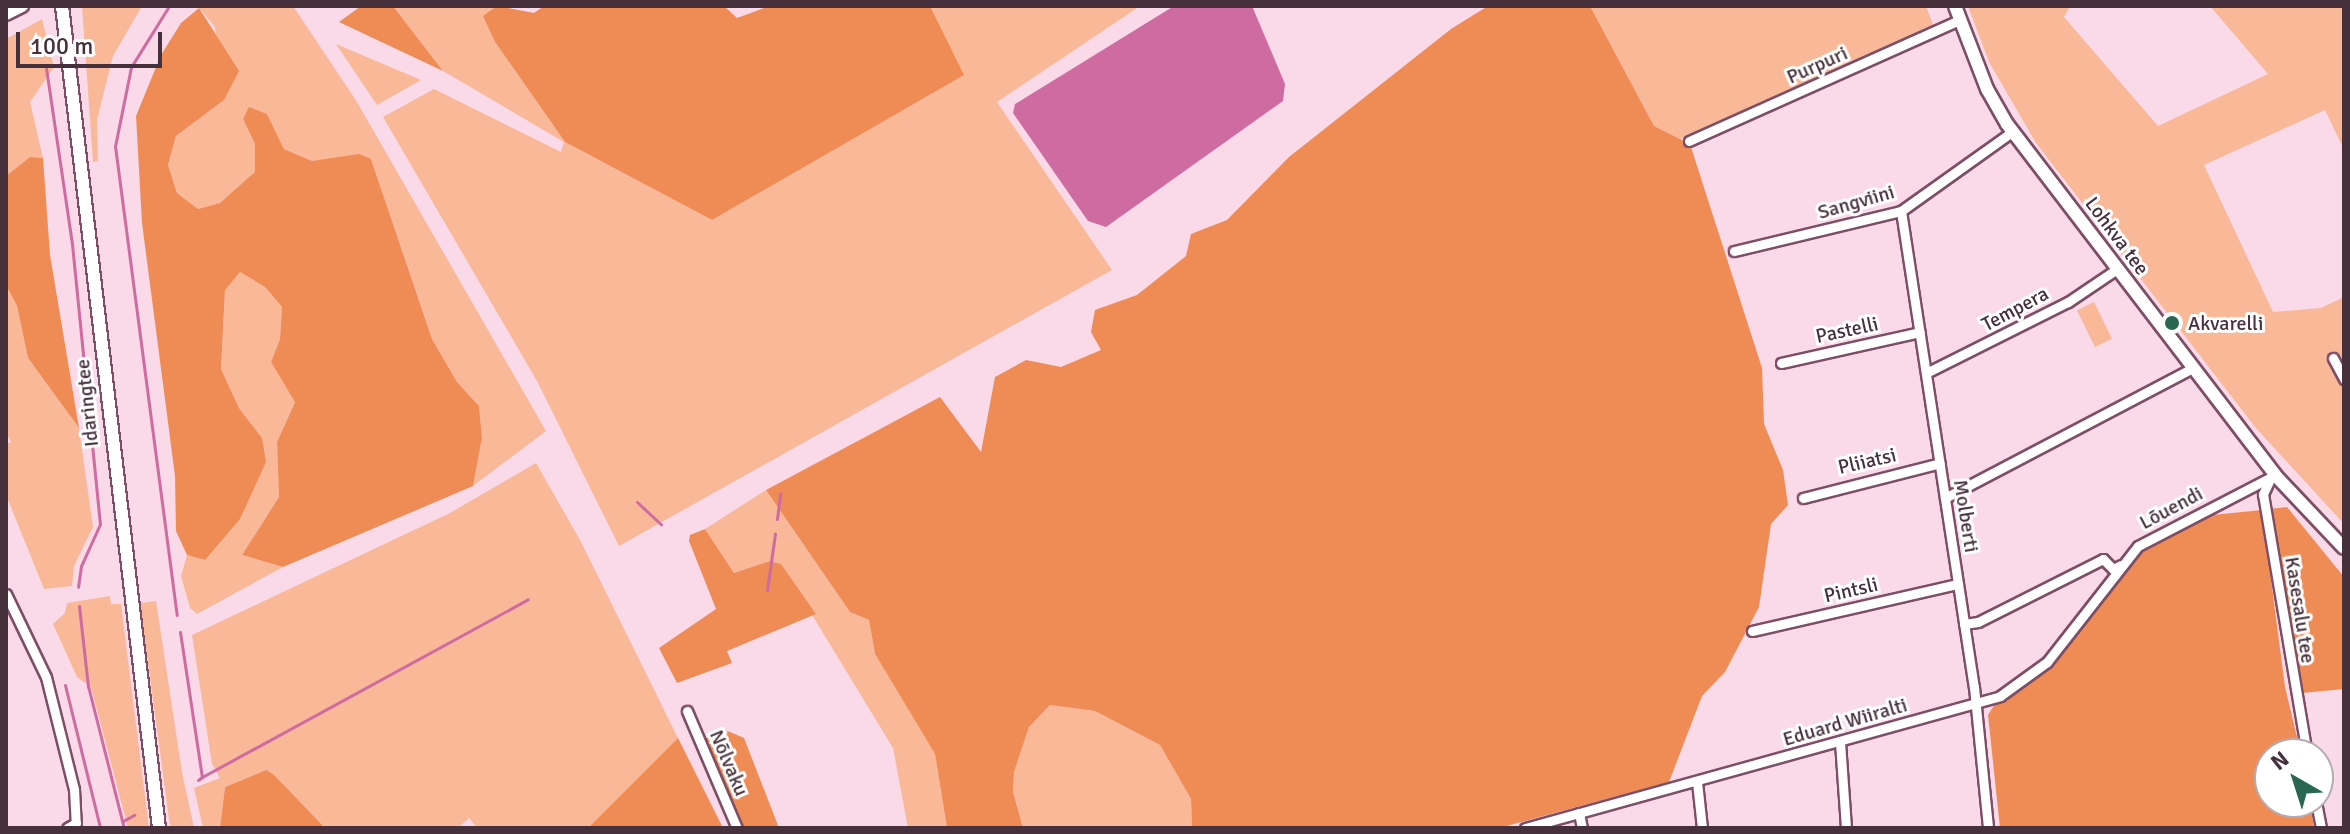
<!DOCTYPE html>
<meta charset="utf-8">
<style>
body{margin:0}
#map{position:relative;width:2350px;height:834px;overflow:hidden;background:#fad9e8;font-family:Signika,sans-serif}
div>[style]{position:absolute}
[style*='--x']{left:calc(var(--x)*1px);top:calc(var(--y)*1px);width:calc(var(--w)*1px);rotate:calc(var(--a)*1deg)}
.green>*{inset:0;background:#f9b999;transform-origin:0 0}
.forest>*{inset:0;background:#ef8c56}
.water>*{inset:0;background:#ce6ba0}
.stream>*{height:3px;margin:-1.5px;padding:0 1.5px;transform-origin:1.5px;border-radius:1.5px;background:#ce6ba0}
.roads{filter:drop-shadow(2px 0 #7d4e66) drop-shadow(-2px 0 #7d4e66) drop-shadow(0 2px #7d4e66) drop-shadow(0 -2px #7d4e66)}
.street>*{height:9px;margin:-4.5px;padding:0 4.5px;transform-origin:4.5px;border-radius:4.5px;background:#fff}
.secondary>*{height:12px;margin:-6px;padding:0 6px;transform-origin:6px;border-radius:6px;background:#fff}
.dots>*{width:22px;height:22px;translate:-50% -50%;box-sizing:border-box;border:4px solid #fff;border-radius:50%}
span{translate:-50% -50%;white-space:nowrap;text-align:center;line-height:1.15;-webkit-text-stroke:6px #fff;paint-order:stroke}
.street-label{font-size:20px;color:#46303b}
.poi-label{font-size:20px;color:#46303b}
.left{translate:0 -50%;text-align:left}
.frame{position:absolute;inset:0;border:8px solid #46303b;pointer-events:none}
.north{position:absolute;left:2254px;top:738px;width:80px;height:80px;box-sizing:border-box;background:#fff;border:2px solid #b5acb1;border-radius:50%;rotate:321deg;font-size:22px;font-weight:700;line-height:32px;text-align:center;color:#46303b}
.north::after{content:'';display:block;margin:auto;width:28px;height:36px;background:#2a6753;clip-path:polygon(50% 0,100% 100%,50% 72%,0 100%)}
.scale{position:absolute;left:16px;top:32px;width:146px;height:36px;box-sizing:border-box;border:4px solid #46303b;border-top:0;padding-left:10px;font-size:24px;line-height:28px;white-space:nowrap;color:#46303b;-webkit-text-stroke:6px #fff;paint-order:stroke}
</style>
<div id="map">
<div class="green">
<i style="clip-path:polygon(82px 6px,142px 6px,113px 56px,97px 120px,98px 161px,93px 162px)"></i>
<i style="clip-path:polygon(293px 6px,357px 102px,546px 431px,473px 486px,482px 438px,479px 406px,457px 382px,432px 339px,371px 159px,312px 161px,284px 149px,267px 114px,243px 119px,255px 144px,255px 172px,241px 186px,220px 203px,198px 209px,177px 193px,168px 165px,176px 136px,224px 100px,215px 27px,199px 8px)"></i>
<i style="clip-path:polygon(393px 6px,497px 6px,484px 17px,495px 42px,565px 142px,712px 220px,963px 75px,930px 6px,1140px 6px,997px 102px,1112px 270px,619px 546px,537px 381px,383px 117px,434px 89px,561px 152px,564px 142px,443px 71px)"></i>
<i style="clip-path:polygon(1590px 6px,1926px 6px,1934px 28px,1680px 139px,1654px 126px)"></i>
<i style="clip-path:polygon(1968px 6px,2070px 6px,2064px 17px,2158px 126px,2268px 74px,2210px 6px,2344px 6px,2344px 150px,2325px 110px,2204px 165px,2273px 312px,2321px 308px,2344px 297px,2344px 524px,2255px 427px,2036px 143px,1989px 62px)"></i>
<i style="clip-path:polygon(42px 19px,54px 67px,30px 102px,43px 158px,30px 157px,6px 176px,6px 39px)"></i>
<i style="clip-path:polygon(336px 44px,421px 80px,377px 105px)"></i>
<i style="clip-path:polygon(240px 272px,265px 287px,282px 307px,280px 339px,271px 362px,295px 401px,277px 442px,279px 497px,242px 555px,283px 567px,197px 614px,190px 608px,181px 576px,187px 555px,205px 560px,262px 438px,239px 408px,221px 369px,225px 289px)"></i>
<i style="clip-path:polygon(6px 285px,17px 306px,28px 358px,79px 428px,93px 527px,74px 566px,72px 586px,44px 589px,6px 495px,6px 444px,11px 442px,6px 433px)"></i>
<i style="left:2094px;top:302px;width:41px;height:19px;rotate:64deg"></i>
<i style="clip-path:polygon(536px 463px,580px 540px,678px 738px,588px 828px,477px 828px,469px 818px,459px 827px,325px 828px,266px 770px,225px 787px,220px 828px,203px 828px,194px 788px,220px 778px,212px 764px,192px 635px,450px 513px)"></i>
<i style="clip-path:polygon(766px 490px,850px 612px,869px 620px,875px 654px,935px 754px,947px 828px,908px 828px,893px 748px,781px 564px,770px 561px,734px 573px,705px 529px)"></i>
<i style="clip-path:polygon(110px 596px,111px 604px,121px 604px,149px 828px,128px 828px,91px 687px,77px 677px,53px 624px,65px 613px,67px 603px)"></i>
<i style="clip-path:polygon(156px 601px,182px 772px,194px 828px,171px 828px,169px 819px,140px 603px)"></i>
<i style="clip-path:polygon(1050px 705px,1095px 711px,1160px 745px,1191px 799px,1192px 828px,1023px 828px,1013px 792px,1014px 772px,1029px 727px)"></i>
</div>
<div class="forest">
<i style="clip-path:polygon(361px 6px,393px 6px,443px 71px,339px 22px)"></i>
<i style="clip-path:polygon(497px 6px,534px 13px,544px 6px,724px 6px,737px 18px,769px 6px,930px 6px,964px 75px,712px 220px,565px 142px,495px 42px,483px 16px)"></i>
<i style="clip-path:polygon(1488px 6px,1590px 6px,1654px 126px,1690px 144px,1762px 368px,1764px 424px,1783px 470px,1788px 505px,1771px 524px,1759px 607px,1725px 672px,1702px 696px,1669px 782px,1499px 828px,1192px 828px,1191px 799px,1160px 745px,1095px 711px,1050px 705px,1029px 727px,1014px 772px,1013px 792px,1023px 828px,947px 828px,935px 754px,875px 654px,869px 620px,850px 612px,766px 490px,940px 397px,981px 452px,995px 377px,1026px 360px,1061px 367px,1101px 350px,1091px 332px,1095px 310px,1137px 295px,1186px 256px,1191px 234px,1227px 220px,1289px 157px,1451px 29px)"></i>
<i style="clip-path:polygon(199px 8px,239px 71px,224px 100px,176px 136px,168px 165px,177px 193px,198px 209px,220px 203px,255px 172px,255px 144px,243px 119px,249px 107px,267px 114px,284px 149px,312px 161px,359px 154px,371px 159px,432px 339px,457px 382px,479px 406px,482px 438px,473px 486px,283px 567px,242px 555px,279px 497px,277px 442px,295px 402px,271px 362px,280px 339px,282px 307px,265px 287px,240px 272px,225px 290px,221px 369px,239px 408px,262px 438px,266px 462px,240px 519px,205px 560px,187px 555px,176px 531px,175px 476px,142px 223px,136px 116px,161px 55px,181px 23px)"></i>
<i style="clip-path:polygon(30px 157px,43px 158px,50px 255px,79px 428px,28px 358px,17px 306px,6px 285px,6px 176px)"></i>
<i style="clip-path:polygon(2287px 507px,2344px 577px,2344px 689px,2302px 693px,2270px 528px,2270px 509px)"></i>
<i style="clip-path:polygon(2262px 510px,2285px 687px,2301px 754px,2270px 754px,2270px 802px,2310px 802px,2314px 828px,2000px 828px,1988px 715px,2000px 696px,2047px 662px,2138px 546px,2183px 518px)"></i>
<i style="clip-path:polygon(705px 529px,734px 573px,770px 561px,781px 564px,816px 614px,727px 651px,732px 663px,677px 683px,659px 648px,716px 609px,689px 541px,690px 535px)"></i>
<i style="clip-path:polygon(723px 729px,744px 738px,779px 828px,738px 828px,701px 741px)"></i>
<i style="clip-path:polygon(678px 738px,723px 828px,588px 828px)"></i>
<i style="clip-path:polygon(266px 770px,274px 775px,325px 828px,220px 828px,225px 787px)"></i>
</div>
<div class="water">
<i style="clip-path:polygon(1174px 6px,1252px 6px,1285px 84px,1283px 101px,1106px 227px,1088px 221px,1013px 113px,1015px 104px)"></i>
</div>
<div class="stream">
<i style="--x:169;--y:6;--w:72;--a:121.9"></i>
<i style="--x:131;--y:67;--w:81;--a:101.4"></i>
<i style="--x:115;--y:146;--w:473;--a:82.5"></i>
<i style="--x:46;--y:68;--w:178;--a:81.6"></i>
<i style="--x:72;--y:244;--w:281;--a:84.3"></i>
<i style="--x:100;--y:524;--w:46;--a:114.3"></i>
<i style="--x:81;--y:566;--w:21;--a:98"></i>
<i style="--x:637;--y:502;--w:33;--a:43"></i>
<i style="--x:777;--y:519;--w:26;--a:-83"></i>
<i style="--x:767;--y:590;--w:57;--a:-81.9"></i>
<i style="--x:79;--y:606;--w:81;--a:83.6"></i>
<i style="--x:88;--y:686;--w:146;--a:75.8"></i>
<i style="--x:180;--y:632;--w:147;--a:81.4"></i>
<i style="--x:202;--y:777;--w:5;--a:143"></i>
<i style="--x:65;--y:685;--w:147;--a:76.2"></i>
<i style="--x:202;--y:777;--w:371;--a:-28.6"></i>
<i style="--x:123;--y:821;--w:13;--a:-29"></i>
</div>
<div class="roads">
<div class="street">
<i style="--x:1689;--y:141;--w:297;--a:-24.1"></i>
<i style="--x:1901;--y:211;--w:482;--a:81.3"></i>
<i style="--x:1974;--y:687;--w:142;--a:84.3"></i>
<i style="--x:1734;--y:251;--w:172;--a:-13.5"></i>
<i style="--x:1901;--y:211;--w:138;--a:-35.5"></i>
<i style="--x:2333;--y:358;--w:24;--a:62"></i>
<i style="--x:1781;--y:363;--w:142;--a:-12.6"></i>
<i style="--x:1926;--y:373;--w:159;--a:-26.6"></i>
<i style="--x:2068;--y:302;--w:59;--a:-34"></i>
<i style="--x:2270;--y:479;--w:17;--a:115"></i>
<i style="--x:2263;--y:494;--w:264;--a:80.4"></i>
<i style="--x:1803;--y:498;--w:141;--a:-14.3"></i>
<i style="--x:1945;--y:498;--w:280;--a:-27.7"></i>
<i style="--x:6;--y:594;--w:92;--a:64.3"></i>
<i style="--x:46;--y:677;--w:115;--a:76"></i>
<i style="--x:74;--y:789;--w:34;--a:87"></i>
<i style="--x:76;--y:823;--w:10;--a:151"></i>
<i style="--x:1964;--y:624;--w:14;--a:-8"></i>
<i style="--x:1978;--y:622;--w:140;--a:-26.7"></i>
<i style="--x:2103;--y:559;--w:14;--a:45"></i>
<i style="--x:2113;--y:569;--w:9;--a:-27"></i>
<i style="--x:1752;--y:631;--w:211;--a:-12.9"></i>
<i style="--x:687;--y:711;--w:127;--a:66.9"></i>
<i style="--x:1840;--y:742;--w:86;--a:86"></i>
<i style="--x:1697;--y:782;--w:46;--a:83.8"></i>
<i style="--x:2316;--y:802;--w:26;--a:79"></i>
<i style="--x:1579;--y:813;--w:15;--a:79"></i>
<i style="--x:1525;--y:828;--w:493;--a:-15.5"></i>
<i style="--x:2000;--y:696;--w:58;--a:-35.9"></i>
<i style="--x:2047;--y:662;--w:147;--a:-51.9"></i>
<i style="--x:2138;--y:546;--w:154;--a:-27.4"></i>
</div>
<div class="secondary">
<i style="--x:62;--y:6;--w:828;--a:83.27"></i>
<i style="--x:1955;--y:6;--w:89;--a:68.9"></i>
<i style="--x:1987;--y:89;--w:40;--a:60.3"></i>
<i style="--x:2007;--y:124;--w:442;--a:52.6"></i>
<i style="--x:2275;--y:475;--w:100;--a:46.6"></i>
<i style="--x:6;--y:14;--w:18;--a:-27"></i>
</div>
</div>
<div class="dots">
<i style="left:2172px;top:323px;background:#2a6753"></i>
</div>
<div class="street-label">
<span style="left:1817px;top:65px;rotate:-24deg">Purpuri</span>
<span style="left:1856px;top:202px;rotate:-16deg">Sangviini</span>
<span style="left:2117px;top:236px;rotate:53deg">Lohkva tee</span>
<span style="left:2015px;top:309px;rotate:-28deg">Tempera</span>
<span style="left:1847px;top:330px;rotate:-12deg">Pastelli</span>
<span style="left:87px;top:403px;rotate:-96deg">Idaringtee</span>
<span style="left:1867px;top:461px;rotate:-13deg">Pliiatsi</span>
<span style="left:2171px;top:508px;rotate:-28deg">Lõuendi</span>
<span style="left:1966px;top:516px;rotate:81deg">Molberti</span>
<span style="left:1851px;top:590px;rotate:-13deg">Pintsli</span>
<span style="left:2300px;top:610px;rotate:81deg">Kasesalu tee</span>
<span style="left:1845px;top:722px;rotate:-16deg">Eduard Wiiralti</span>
<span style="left:729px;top:763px;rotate:67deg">Nõlvaku</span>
</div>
<div class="poi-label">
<span class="left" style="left:2188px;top:323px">Akvarelli</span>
</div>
<div class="frame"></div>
<div class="north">N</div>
<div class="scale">100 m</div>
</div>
